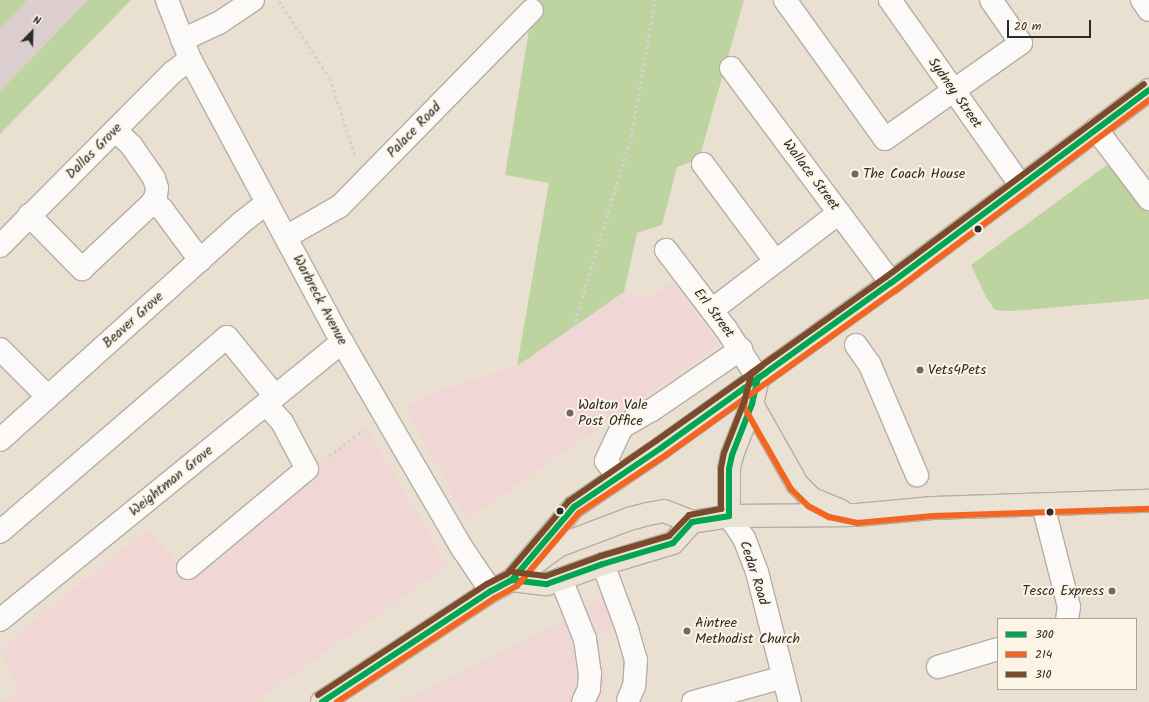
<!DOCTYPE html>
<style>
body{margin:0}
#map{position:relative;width:1149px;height:702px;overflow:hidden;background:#eae0d2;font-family:Kalam,sans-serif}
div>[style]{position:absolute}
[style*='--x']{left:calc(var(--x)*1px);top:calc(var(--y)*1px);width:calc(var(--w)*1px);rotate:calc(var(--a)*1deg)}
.built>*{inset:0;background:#f0d7d6}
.industrial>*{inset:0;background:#dccdce}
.green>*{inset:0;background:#bdd3a0}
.path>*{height:2.5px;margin-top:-1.25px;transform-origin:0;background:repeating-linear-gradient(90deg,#d4d2ce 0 3px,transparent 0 6px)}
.roads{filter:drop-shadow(1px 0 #b5aea5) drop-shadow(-1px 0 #b5aea5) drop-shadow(0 1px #b5aea5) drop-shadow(0 -1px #b5aea5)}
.minor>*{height:22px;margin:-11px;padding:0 11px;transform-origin:11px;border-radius:11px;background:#fcfaf8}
.major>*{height:22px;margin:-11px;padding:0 11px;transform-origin:11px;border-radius:11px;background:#eae2d5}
.highway>*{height:22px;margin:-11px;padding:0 11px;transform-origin:11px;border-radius:11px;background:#eae2d5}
.bus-1>*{height:6px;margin:-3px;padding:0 3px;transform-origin:3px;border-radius:3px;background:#00a651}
.bus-2>*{height:6px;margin:-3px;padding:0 3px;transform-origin:3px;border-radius:3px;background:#f26522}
.bus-3>*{height:6px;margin:-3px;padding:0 3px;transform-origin:3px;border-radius:3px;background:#7a4b2a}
.dots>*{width:11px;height:11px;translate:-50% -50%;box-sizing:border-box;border:2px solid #fcf5e5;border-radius:50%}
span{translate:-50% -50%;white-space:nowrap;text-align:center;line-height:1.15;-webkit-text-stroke:4px #fcf5e5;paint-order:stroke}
.street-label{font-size:14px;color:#2b2b2b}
.poi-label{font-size:14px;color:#2b2b2b}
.left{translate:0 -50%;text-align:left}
.right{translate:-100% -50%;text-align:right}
.legend{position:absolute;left:997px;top:618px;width:140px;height:72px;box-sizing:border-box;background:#fcf5e5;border:1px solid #a8a49b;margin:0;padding:5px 7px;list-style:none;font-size:12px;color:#2b2b2b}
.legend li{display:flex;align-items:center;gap:8px;height:20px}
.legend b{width:20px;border:1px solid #a8a49b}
.north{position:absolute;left:12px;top:12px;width:40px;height:40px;-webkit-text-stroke:3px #fcf5e5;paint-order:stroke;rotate:23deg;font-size:11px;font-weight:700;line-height:16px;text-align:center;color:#2b2b2b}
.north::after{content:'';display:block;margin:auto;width:14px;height:18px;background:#2b2b2b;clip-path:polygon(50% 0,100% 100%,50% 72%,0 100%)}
.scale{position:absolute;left:1007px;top:20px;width:84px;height:18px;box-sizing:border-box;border:2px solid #2b2b2b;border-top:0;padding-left:5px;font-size:12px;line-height:14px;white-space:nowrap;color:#2b2b2b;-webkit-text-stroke:3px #fcf5e5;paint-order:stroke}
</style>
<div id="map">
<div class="built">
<i style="clip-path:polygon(672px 282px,720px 345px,466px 520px,405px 406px,431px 393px,517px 366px,624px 292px,651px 297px)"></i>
<i style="clip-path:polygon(366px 426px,448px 566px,255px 702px,0 702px,18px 690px,0 649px,147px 529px,188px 575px)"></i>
<i style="clip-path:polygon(607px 592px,618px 630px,597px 635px,606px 678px,604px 695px,601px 702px,401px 702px,565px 621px)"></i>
</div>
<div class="industrial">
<i style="clip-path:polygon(27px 0,88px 0,0 91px,0 28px)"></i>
</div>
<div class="green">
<i style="clip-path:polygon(0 0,27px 0,0 28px)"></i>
<i style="clip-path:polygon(88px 0,131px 0,0 134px,0 91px)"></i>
<i style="clip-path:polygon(534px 0,744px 0,699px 159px,677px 167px,662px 225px,637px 233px,624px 292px,517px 366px,549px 183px,505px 175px)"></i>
<i style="clip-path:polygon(1111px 162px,1149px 210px,1149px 299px,1012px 311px,995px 310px,986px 297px,971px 265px)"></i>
</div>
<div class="path">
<i style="--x:279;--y:1;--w:92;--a:56.5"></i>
<i style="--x:330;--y:78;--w:81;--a:72"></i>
<i style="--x:573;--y:327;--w:199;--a:-73"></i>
<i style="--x:631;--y:137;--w:139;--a:-80.1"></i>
<i style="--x:329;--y:456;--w:43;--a:-37.4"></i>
</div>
<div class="roads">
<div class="minor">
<i style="--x:167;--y:0;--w:63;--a:68.7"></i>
<i style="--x:190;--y:59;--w:321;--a:61.8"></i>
<i style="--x:342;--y:342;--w:238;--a:59.8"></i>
<i style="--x:462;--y:548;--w:52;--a:56"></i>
<i style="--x:785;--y:0;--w:171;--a:54.3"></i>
<i style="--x:885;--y:139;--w:166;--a:-35.2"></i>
<i style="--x:1021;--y:43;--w:52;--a:-124.9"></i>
<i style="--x:890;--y:0;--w:228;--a:54.8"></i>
<i style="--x:1142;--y:0;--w:12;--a:55"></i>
<i style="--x:182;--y:40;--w:41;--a:-24.7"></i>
<i style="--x:219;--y:23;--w:41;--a:-34.1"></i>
<i style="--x:731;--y:68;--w:268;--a:53.3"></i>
<i style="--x:1096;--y:129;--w:88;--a:52.9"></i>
<i style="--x:703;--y:164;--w:121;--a:53.4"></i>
<i style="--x:152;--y:203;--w:12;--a:31"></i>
<i style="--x:162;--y:209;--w:64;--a:53.3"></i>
<i style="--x:29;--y:215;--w:76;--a:45.5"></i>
<i style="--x:82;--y:269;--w:96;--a:-43.3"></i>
<i style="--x:152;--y:203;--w:8;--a:-60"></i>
<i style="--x:156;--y:196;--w:8;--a:-83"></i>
<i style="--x:157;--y:188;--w:10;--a:-107"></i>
<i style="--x:154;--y:178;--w:39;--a:-125"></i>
<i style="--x:132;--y:146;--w:23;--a:-137"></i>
<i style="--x:286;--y:237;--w:62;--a:-29.9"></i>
<i style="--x:340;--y:206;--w:274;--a:-45.6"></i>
<i style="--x:0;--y:246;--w:245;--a:-45.2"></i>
<i style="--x:173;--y:72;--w:21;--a:-37"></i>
<i style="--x:666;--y:250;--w:99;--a:52.8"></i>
<i style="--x:726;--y:329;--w:59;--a:56.9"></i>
<i style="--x:712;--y:310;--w:160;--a:-37.4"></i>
<i style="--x:856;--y:345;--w:24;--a:55"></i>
<i style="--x:870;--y:365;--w:120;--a:66.9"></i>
<i style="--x:0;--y:349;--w:68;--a:45"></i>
<i style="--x:0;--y:440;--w:324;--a:-42"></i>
<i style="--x:241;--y:223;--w:33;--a:-38"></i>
<i style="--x:618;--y:477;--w:20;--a:-127"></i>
<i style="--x:606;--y:461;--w:38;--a:-65"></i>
<i style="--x:622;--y:427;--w:34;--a:-30"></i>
<i style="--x:652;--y:410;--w:108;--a:-34.4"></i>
<i style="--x:1043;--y:505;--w:105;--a:75.7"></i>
<i style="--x:1069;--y:607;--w:12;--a:99"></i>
<i style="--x:729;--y:516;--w:27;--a:56"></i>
<i style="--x:744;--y:538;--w:36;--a:69"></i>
<i style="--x:757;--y:572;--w:134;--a:75.8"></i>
<i style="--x:0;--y:532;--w:299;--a:-40.7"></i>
<i style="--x:227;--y:337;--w:76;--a:50.9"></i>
<i style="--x:603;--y:564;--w:69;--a:69.7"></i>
<i style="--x:627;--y:629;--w:32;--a:74"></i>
<i style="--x:636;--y:660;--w:26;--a:94"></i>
<i style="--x:634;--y:686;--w:15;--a:113"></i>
<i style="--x:188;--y:568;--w:155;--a:-39.8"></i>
<i style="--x:307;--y:469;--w:53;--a:-118"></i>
<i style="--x:282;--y:422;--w:24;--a:-132"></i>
<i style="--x:561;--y:579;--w:65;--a:68.2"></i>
<i style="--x:585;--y:639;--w:34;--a:82"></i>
<i style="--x:590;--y:673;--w:16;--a:94"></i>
<i style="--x:589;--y:689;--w:14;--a:115"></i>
<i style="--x:0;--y:620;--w:441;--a:-39.1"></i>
<i style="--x:938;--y:667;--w:63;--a:-16.7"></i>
<i style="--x:693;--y:702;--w:94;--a:-15.4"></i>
</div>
<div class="major">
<i style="--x:752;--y:404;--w:92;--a:60.6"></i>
<i style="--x:797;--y:484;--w:21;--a:45"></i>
<i style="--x:812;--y:499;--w:31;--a:22"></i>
<i style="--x:729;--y:516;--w:128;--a:-0.4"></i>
<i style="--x:857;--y:515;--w:76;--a:-5.3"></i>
<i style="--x:933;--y:508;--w:216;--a:-1.9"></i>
</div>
<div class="highway">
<i style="--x:512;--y:580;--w:96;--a:-49.7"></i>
<i style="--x:574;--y:507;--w:105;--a:-34.1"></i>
<i style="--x:661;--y:448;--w:283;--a:-35.7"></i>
<i style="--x:891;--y:283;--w:322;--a:-36.8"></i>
<i style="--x:512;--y:580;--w:35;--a:7"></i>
<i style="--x:547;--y:584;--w:59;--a:-19.7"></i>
<i style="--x:603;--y:564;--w:73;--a:-16.7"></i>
<i style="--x:673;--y:543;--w:28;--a:-48"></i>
<i style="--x:322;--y:702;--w:202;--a:-33.3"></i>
<i style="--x:491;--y:591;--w:24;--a:-28"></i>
<i style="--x:512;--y:580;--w:57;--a:-36.5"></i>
<i style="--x:558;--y:546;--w:76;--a:-20.8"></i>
<i style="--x:629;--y:519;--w:20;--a:-15"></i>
<i style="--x:648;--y:514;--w:16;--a:-11"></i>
<i style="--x:664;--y:511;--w:30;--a:21"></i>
<i style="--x:692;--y:522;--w:37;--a:-9"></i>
<i style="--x:729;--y:516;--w:47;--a:-90"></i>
<i style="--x:729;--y:469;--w:14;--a:-78"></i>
<i style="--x:732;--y:455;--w:55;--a:-68.6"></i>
<i style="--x:752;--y:404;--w:27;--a:-77"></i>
</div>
</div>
<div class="bus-1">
<i style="--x:729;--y:516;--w:47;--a:-90"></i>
<i style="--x:729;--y:469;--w:14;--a:-78"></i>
<i style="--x:732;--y:455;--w:55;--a:-68.6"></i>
<i style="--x:752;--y:404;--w:27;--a:-77"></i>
<i style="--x:758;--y:378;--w:9;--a:-32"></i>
<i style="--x:512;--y:580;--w:35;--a:7"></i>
<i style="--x:547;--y:584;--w:59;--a:-19.7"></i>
<i style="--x:603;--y:564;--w:73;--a:-16.7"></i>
<i style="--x:673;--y:543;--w:28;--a:-48"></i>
<i style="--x:692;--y:522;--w:37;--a:-9"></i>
<i style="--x:322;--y:702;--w:202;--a:-33.3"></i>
<i style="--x:491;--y:591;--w:24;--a:-28"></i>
<i style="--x:512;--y:580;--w:96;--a:-49.7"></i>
<i style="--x:574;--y:507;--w:105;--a:-34.1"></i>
<i style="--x:661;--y:448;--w:283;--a:-35.7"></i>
<i style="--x:891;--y:283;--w:322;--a:-36.8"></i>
</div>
<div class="bus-2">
<i style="--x:775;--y:356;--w:29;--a:145"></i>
<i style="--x:751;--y:373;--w:35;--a:102"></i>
<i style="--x:744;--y:407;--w:95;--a:60.2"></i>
<i style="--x:791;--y:489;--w:24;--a:45"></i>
<i style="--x:808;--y:506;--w:24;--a:28"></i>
<i style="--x:829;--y:517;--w:29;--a:12"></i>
<i style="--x:857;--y:523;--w:76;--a:-5.3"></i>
<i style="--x:933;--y:516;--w:216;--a:-1.9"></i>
<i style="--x:337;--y:702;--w:189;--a:-33.4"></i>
<i style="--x:495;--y:598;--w:25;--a:-29"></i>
<i style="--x:517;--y:586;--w:96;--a:-49.7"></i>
<i style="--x:579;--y:513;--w:105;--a:-33.7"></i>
<i style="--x:666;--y:455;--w:283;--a:-35.7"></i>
<i style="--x:896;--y:290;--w:316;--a:-36.9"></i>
</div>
<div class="bus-3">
<i style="--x:513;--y:572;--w:33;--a:7"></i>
<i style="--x:546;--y:576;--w:59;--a:-20"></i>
<i style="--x:601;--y:556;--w:71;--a:-16.4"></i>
<i style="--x:669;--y:536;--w:29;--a:-46"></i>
<i style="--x:689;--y:515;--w:33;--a:-11"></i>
<i style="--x:721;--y:509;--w:41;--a:-90"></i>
<i style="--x:721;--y:468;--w:15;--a:-79"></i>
<i style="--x:724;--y:453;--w:55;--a:-68.6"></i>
<i style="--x:744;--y:402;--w:28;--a:-75"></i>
<i style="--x:751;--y:375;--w:14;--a:-39"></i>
<i style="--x:318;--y:695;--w:202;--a:-33.3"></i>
<i style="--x:487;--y:584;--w:22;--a:-27"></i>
<i style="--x:507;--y:574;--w:96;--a:-49.7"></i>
<i style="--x:569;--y:501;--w:106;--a:-34.6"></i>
<i style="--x:656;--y:441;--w:282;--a:-35.5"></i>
<i style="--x:886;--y:277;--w:322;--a:-36.8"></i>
</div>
<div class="dots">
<i style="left:855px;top:174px;background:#6e6a65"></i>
<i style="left:978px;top:229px;background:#2b2b2b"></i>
<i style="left:920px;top:370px;background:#6e6a65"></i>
<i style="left:570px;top:413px;background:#6e6a65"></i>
<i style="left:560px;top:511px;background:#2b2b2b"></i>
<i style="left:1050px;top:512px;background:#2b2b2b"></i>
<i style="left:1112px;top:591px;background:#6e6a65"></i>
<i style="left:687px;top:631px;background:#6e6a65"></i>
</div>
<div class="street-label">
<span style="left:955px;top:93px;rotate:55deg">Sydney Street</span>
<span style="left:414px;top:130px;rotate:-46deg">Palace Road</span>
<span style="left:94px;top:151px;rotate:-45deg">Dallas Grove</span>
<span style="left:811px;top:175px;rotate:53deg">Wallace Street</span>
<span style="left:320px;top:300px;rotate:62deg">Warbreck Avenue</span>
<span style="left:714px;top:313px;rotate:53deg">Erl Street</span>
<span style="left:133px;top:320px;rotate:-42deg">Beaver Grove</span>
<span style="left:171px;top:481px;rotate:-39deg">Weightman Grove</span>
<span style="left:754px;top:573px;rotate:72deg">Cedar Road</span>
</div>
<div class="poi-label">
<span class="left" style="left:863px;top:174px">The Coach House</span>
<span class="left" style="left:928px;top:370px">Vets4Pets</span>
<span class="left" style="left:578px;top:413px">Walton Vale<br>Post Office</span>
<span class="right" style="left:1104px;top:591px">Tesco Express</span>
<span class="left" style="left:695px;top:631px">Aintree<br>Methodist Church</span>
</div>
<ul class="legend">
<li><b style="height:5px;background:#00a651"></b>300</li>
<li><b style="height:5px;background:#f26522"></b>214</li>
<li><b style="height:5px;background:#7a4b2a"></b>310</li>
</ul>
<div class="north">N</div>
<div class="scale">20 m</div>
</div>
